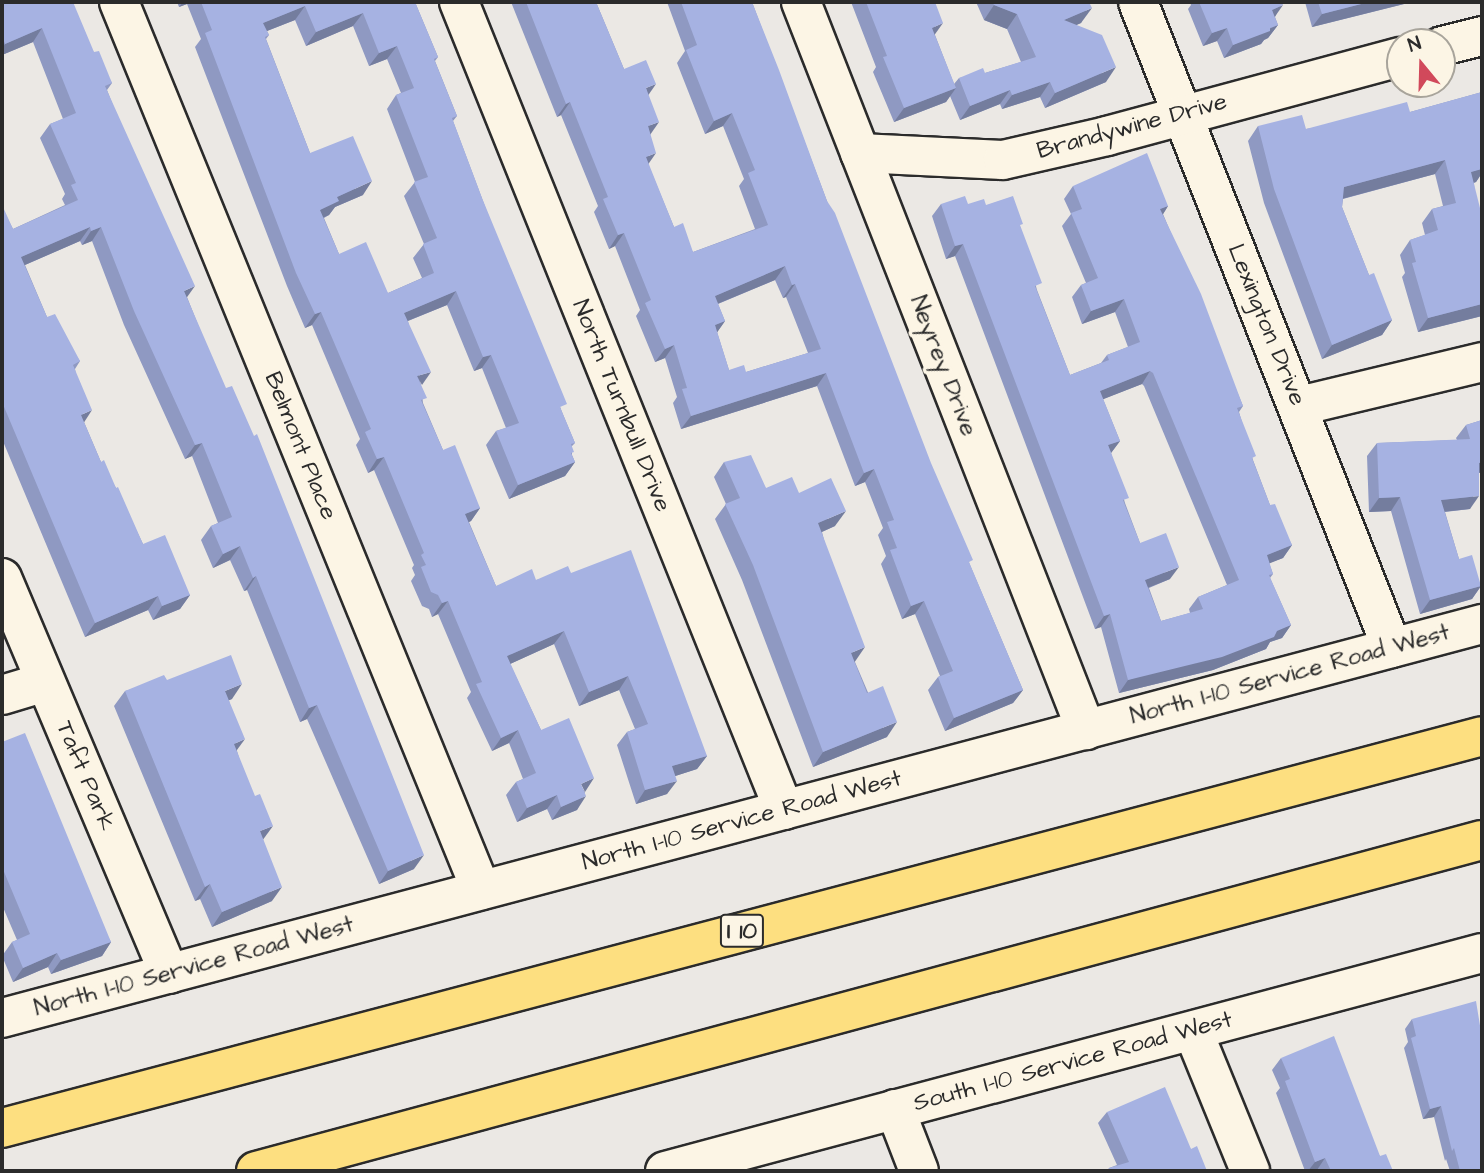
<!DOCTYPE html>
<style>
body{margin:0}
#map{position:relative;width:1484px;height:1173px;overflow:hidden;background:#ebe8e4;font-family:"Architects Daughter",sans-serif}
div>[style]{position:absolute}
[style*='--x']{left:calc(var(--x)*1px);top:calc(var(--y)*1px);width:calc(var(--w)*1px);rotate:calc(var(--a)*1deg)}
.roads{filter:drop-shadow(2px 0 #2b2b2b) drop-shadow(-2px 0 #2b2b2b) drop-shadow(0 2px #2b2b2b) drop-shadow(0 -2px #2b2b2b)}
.minor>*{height:38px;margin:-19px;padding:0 19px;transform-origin:19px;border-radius:19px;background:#fcf5e5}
.highway>*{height:38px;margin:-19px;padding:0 19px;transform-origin:19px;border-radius:19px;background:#fddf80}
.wall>*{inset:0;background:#8f99c2}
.shaded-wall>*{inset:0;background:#747d9e}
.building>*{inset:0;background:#a6b2e2}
span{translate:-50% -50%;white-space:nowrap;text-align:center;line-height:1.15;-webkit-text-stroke:7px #fcf5e5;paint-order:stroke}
.shield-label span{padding:2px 5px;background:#fcf5e5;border:2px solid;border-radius:5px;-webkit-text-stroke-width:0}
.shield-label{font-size:23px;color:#2b2b2b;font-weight:700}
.street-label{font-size:24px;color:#2b2b2b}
.frame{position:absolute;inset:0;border:4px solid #2b2b2b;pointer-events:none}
.north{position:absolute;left:1386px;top:28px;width:70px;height:70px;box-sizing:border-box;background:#fcf5e5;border:2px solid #a8a49b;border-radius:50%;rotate:341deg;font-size:19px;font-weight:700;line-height:28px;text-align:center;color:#2b2b2b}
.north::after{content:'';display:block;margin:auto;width:24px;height:32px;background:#d1495b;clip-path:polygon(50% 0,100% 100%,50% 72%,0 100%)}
</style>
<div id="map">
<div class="roads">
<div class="minor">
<i style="--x:119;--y:2;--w:959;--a:67.82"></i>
<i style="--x:459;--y:2;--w:871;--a:68.09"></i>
<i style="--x:801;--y:2;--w:782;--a:68.62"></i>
<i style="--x:1138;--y:2;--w:694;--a:68.54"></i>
<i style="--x:1442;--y:46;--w:41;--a:-14"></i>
<i style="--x:860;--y:153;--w:143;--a:2.8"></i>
<i style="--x:1003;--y:160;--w:107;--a:-13"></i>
<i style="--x:1107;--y:136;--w:303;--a:-15.1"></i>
<i style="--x:1299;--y:406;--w:188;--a:-13.5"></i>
<i style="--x:2;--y:578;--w:430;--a:67.1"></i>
<i style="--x:2;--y:695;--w:45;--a:-16.8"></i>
<i style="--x:2;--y:1018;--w:1532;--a:-14.91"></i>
<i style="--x:1193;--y:1031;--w:151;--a:67.8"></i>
<i style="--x:895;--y:1109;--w:66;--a:68.8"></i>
<i style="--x:665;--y:1171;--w:846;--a:-14.94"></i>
</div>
<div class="highway">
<i style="--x:2;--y:1128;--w:1531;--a:-14.83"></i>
<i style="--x:256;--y:1171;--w:1270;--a:-15.11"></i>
</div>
</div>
<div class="wall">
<i style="clip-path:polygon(2px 2px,94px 52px,112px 83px,107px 90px,187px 297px,414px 869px,379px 884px,307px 719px,300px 722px,247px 590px,244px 591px,230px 560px,213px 568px,201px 540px,211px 526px,218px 523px,192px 456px,185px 459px,124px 325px,92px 241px,82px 245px,80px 241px,25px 265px,47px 317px,80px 361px,75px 369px,84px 422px,101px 462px,116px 488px,143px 544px,190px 595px,180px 609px,153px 620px,148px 610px,85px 637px,2px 439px,2px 208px,13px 229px,65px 205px,62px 199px,65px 194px,40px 138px,50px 124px,63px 119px,33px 42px,2px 55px)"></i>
<i style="clip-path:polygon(evenodd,177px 2px,415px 2px,438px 57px,435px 61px,457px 116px,453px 121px,562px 412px,575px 443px,572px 446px,572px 455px,575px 462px,565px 476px,509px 499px,486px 445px,496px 431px,506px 428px,482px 368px,474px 371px,447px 305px,408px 321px,421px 385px,423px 403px,443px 450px,480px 508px,471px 521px,469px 522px,496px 586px,536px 580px,571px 573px,707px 756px,697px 769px,675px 776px,667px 794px,636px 804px,617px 745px,627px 732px,635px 729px,619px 690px,579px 706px,554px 644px,510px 664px,541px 730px,585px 792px,577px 810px,552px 820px,547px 809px,517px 822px,506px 795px,516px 782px,523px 779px,509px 743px,492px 751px,467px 698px,471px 692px,438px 614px,432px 617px,429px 609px,422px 606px,411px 581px,415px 575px,412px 568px,414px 565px,374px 470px,368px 473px,356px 445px,360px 439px,312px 325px,305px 328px,287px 286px,195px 47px,201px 39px,187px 4px,179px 7px,177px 2px,295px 20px,306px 46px,353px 26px,369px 66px,387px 59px,401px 93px,396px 95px,387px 109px,415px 182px,404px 196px,424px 244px,413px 258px,422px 278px,388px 293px,339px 254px,324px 218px,329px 215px,335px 207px,363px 195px,310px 153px,266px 39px,269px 35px,267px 31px,295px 20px)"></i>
<i style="clip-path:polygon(evenodd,511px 2px,596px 2px,624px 69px,648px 95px,650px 134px,648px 164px,674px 227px,693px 252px,755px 229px,739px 186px,744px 179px,723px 126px,705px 134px,677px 63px,685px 51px,667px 2px,752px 2px,827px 201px,970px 565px,1023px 690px,1013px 703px,945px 731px,928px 690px,938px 677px,940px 676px,915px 614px,902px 619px,881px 564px,886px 556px,878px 535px,883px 528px,865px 482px,855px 486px,817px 386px,681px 429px,673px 403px,677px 397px,665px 358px,655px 362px,636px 316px,640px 310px,615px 246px,609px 249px,594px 212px,598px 206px,561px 115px,557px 117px,511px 2px,775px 280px,783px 298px,786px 297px,808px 353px,746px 372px,729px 370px,717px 332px,725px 321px,718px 304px,775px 280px)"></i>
<i style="clip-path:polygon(851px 2px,935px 2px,935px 35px,954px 84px,959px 78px,985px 73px,1021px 62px,1007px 29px,984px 20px,976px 2px,1089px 2px,1081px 23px,1076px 25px,1106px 82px,1045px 108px,1040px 97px,1002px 109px,1000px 104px,960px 120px,950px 96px,946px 102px,894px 122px,873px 72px,876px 67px)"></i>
<i style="clip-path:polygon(1190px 2px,1282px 2px,1275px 17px,1278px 25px,1268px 38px,1264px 40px,1261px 44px,1224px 58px,1217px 41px,1203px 46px,1188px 9px,1191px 5px)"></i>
<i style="clip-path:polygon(1305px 2px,1412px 2px,1312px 27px)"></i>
<i style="clip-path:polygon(1482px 92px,1482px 176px,1480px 176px,1476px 182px,1474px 183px,1482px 316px,1418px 332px,1402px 277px,1405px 273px,1400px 255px,1410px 240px,1425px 235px,1422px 223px,1432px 209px,1443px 206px,1435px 174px,1343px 199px,1342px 207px,1369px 275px,1392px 320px,1382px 335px,1322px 359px,1264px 203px,1248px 141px,1258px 126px,1306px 129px,1410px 112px)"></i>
<i style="clip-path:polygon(evenodd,1073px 186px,1168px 206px,1163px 214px,1243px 406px,1239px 412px,1253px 460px,1270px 505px,1292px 545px,1283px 558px,1269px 563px,1273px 574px,1270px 578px,1291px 625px,1282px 638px,1270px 642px,1266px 649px,1213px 670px,1119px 693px,1101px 627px,1095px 629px,955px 256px,946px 259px,932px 216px,941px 204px,986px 205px,1020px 227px,1037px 290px,1070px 375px,1101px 363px,1107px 355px,1128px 347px,1115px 312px,1082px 324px,1072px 297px,1081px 285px,1086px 283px,1062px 226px,1071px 214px,1064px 199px,1073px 186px,1142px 384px,1144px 386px,1227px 585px,1198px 597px,1189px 609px,1190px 613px,1161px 621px,1149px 588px,1170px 579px,1140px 543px,1125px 503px,1111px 453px,1120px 441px,1103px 399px,1142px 384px)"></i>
<i style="clip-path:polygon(1482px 420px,1482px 472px,1479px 473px,1470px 509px,1445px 512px,1459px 559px,1481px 586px,1472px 599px,1420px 614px,1391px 511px,1369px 512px,1367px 456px,1377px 443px,1457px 440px,1456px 438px,1466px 425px)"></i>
<i style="clip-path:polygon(724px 462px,766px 488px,799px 493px,835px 526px,822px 532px,855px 662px,887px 737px,813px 767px,742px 580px,715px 519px,726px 504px,714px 477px)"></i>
<i style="clip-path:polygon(167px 680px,232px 699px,229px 700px,237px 751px,263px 839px,272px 901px,212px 927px,200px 899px,195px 901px,114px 706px,125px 691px)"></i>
<i style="clip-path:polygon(2px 742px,111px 942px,102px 956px,51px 974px,48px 967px,13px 982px,2px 956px,12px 942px,17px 940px,2px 905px)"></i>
<i style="clip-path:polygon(1412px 1019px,1482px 1171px,1450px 1171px,1446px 1159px,1445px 1161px,1434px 1117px,1423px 1119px,1404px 1048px,1408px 1042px,1405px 1029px)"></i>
<i style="clip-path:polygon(1281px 1058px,1380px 1156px,1393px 1171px,1317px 1171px,1317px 1170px,1305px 1171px,1276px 1093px,1280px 1088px,1272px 1070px)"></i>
<i style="clip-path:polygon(1107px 1112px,1191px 1149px,1207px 1171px,1107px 1171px,1109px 1168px,1117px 1165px,1098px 1123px)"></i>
</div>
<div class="shaded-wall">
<i style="clip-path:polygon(183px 2px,189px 2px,187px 4px,179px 7px)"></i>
<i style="clip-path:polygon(1369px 2px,1412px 2px,1312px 27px,1322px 14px)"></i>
<i style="clip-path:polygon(994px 5px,1017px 14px,1007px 29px,984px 20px)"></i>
<i style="clip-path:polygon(1283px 5px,1274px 18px,1272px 10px)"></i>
<i style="clip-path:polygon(305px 6px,295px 20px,254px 36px,263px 23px)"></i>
<i style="clip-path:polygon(1092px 8px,1081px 23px,1054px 35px,1064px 20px)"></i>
<i style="clip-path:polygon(363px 13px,353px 26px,306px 46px,316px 32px)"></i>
<i style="clip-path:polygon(943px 23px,933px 37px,932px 28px)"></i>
<i style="clip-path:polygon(1278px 25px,1268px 38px,1264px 40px,1261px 44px,1224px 58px,1233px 45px)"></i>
<i style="clip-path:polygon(42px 28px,33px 42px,2px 55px,2px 49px,5px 44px)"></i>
<i style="clip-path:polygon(1227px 28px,1217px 41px,1203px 46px,1212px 33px)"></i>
<i style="clip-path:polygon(397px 46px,387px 59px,369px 66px,379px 53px)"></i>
<i style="clip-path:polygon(1116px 67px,1106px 82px,1045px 108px,1055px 93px)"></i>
<i style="clip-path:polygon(1050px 82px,1040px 97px,1002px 109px,1012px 95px)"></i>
<i style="clip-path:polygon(656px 84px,647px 97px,646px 88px)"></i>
<i style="clip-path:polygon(956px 88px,946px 102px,894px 122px,904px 108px)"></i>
<i style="clip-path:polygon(1010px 90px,1000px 104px,960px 120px,970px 106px)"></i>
<i style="clip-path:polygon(570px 102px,561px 115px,557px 117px,566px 104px)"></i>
<i style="clip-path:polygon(732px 113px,723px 126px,705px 134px,714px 121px)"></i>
<i style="clip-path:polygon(659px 122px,650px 135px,648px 126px)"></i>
<i style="clip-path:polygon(656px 153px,647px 166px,646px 157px)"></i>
<i style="clip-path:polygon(1445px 160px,1435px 174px,1334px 201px,1344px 187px)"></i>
<i style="clip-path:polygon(1482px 168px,1482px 176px,1480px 176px,1476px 182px,1461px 186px,1471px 172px)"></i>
<i style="clip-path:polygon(372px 181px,363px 195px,335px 207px,329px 215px,311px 223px,320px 210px,337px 197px)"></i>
<i style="clip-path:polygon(1168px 206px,1160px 219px,1160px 209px)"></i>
<i style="clip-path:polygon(90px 227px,80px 241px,11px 271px,21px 257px)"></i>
<i style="clip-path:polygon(101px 227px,92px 241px,82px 245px,91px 231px)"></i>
<i style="clip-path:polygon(624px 233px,615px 246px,609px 249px,618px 235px)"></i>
<i style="clip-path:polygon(963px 244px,955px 256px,946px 259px,955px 246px)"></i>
<i style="clip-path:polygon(785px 266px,775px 280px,705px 309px,715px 296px)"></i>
<i style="clip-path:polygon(795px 284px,786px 297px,783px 298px,792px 285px)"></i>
<i style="clip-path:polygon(195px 286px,185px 300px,184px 291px)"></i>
<i style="clip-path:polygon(456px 291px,447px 305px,395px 326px,404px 313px)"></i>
<i style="clip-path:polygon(1124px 299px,1115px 312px,1082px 324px,1091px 311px)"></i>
<i style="clip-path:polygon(1482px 304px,1482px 316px,1418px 332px,1428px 318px)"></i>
<i style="clip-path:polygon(321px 312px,312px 325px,305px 328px,315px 314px)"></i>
<i style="clip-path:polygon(1392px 320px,1382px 335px,1322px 359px,1332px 345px)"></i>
<i style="clip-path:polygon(725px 321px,716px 334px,715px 325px)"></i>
<i style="clip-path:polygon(674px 345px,665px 358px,655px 362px,665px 349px)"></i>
<i style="clip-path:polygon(491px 355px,482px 368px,474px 371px,483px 357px)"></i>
<i style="clip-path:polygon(1150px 371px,1142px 384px,1091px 404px,1100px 391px)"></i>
<i style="clip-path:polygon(431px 372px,422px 385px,417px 376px)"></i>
<i style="clip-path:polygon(826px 373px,817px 386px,681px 429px,691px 416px)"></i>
<i style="clip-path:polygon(92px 410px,83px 424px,81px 415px)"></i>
<i style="clip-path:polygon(1120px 441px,1111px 453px,1108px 445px)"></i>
<i style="clip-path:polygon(202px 443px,192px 456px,185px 459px,195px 445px)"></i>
<i style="clip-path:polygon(384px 457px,374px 470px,368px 473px,377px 459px)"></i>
<i style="clip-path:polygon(575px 462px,565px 476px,509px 499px,518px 485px)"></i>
<i style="clip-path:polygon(1482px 462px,1482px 472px,1469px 476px,1479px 463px)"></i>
<i style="clip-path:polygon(874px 469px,865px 482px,855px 486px,864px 473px)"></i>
<i style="clip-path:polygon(1479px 496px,1470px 509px,1432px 513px,1441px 500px)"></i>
<i style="clip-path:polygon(1400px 497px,1391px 511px,1369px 512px,1379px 498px)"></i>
<i style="clip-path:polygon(480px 508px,471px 521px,456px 528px,465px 514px)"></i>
<i style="clip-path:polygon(846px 511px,835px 526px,808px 538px,818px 523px)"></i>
<i style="clip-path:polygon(1292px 545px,1283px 558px,1258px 568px,1267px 555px)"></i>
<i style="clip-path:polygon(240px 546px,230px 560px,213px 568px,223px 554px)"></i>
<i style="clip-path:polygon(1179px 567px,1170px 579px,1137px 592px,1145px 580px)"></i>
<i style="clip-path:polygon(256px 576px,247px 590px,244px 591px,253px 578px)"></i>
<i style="clip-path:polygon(1481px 586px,1472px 599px,1420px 614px,1430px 600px)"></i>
<i style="clip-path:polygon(190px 595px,180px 609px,153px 620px,162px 606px)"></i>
<i style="clip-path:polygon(158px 596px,148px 610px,85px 637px,95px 623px)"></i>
<i style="clip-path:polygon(448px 601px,438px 614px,432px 617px,442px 603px)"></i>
<i style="clip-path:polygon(924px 601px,915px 614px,902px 619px,911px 606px)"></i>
<i style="clip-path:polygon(1110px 614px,1101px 627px,1095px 629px,1104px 616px)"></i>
<i style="clip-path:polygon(1291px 625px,1282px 638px,1270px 642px,1266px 649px,1213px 670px,1119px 693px,1128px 680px)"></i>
<i style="clip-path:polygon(564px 631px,554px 644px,497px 670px,507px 656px)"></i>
<i style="clip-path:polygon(865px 647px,854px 663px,851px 653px)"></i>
<i style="clip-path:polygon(628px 676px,619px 690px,579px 706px,589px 692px)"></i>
<i style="clip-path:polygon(242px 684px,232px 699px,215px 706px,225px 691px)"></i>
<i style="clip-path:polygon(1023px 690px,1013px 703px,945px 731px,954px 718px)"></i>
<i style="clip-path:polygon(317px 705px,307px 719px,300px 722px,309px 708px)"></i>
<i style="clip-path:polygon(897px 722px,887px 737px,813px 767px,823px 752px)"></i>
<i style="clip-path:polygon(518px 730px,509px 743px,492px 751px,501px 738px)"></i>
<i style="clip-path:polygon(245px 739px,234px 754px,234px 744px)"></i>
<i style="clip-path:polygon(707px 756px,697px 769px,663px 780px,672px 766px)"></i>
<i style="clip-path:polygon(594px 778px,585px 792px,581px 784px)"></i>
<i style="clip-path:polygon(677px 781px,667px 794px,636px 804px,645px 790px)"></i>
<i style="clip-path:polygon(557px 795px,547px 809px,517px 822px,527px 808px)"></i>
<i style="clip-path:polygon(586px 796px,577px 810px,552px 820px,561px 807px)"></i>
<i style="clip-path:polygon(273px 826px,262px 841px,260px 831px)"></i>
<i style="clip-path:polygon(424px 855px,414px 869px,379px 884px,388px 871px)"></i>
<i style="clip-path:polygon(210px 884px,200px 899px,195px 901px,205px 887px)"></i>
<i style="clip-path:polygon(282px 887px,272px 901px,212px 927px,222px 912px)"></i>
<i style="clip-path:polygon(111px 942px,102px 956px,51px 974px,61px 960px)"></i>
<i style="clip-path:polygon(57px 953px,48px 967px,13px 982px,23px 968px)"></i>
<i style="clip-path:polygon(1441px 1106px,1434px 1117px,1423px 1119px,1430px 1109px)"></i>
<i style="clip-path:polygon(1325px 1158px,1317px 1170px,1308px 1171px,1315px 1162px)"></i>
</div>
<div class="building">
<i style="clip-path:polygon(2px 2px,73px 2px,94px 52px,99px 51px,112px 83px,105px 86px,195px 286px,184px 291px,226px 388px,232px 386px,254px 436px,257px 434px,424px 855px,388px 871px,317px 705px,309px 708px,256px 576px,253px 578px,240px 546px,223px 554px,211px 526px,232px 517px,202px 443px,195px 445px,134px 311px,101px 227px,91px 231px,90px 227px,21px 257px,47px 317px,55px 314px,80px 361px,73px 365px,92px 410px,81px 415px,101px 462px,104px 460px,116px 488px,118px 487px,143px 544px,165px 535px,190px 595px,162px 606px,158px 596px,95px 623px,2px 402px,2px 208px,3px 207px,13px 229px,78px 200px,71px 185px,76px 183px,50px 124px,76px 113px,42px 28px,5px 44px,2px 36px)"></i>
<i style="clip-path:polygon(evenodd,201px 2px,415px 2px,438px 57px,434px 59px,457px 116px,452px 118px,482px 198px,567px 404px,560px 407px,575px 443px,571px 444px,574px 452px,571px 453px,575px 462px,518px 485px,496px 431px,519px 423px,491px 355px,483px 357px,456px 291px,404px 313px,431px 372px,417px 376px,427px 398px,421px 400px,443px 450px,455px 445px,480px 508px,465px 514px,496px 586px,532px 569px,536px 580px,568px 566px,571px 573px,631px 550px,707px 756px,672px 766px,677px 781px,645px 790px,627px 732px,648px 724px,628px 676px,589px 692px,564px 631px,507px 656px,541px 730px,569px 718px,594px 778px,581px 784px,586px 796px,561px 807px,557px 795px,527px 808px,516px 782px,536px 773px,518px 730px,501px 738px,476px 684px,482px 682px,448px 601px,442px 603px,438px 595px,431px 592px,421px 567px,426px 565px,421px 555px,424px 553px,384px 457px,377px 459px,365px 432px,371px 429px,321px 312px,315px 314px,296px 273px,205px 33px,212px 30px,201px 2px,305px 6px,316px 32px,363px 13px,379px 53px,397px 46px,414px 88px,396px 95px,428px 177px,414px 182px,437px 238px,423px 244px,434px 273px,388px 293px,366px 242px,339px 254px,320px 210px,339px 201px,337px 197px,372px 181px,353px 136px,310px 153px,265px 37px,269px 35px,263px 23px,305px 6px)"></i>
<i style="clip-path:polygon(evenodd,526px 2px,596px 2px,624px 69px,646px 60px,656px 84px,646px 88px,659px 122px,648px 126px,656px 153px,646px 157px,674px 227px,683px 223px,693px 252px,768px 225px,748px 173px,755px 170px,732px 113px,714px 121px,686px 50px,697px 45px,681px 2px,752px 2px,779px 70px,827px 201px,835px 213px,931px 463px,973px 560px,969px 562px,1023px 690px,954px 718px,938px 677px,953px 671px,924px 601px,911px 606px,890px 550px,897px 548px,887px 522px,894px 520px,874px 469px,864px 473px,826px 373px,691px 416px,682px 389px,687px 388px,674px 345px,665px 349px,645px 303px,651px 300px,624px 233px,618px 235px,603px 199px,608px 197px,570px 102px,566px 104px,526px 2px,785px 266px,792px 285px,795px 284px,821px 349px,746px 372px,744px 365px,729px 370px,715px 325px,725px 321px,715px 296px,785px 266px)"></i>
<i style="clip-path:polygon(866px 2px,935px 2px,943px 23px,932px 28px,956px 88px,904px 108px,883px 57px,887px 56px)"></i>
<i style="clip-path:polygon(992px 2px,1089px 2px,1092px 8px,1064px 20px,1102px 35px,1116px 67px,1055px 93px,1050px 82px,1012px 95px,1010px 90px,970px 106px,959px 78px,983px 68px,985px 73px,1036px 57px,1017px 14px,994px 5px)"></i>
<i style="clip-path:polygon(1199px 2px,1282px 2px,1283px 5px,1272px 10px,1278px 25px,1270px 28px,1270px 31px,1233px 45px,1227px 28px,1212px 33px)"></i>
<i style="clip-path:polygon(1318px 2px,1369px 2px,1322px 14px)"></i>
<i style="clip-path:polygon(1482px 92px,1482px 169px,1471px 172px,1482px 216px,1482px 304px,1428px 318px,1412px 263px,1416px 262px,1410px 240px,1438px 230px,1432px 209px,1456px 203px,1445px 160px,1344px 187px,1342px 207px,1369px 275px,1374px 273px,1392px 320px,1332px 345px,1274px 189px,1258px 126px,1302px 115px,1306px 129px,1407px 102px,1410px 112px)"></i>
<i style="clip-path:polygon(evenodd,1147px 153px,1168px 206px,1160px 209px,1201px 294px,1243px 406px,1237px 408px,1256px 456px,1252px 458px,1270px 505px,1275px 504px,1292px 545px,1267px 555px,1273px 574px,1269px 575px,1291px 625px,1277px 631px,1274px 637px,1222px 657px,1128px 680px,1110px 614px,1104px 616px,963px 244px,955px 246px,941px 204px,965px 196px,968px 204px,984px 199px,986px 205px,1013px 196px,1023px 224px,1020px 225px,1042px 283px,1035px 286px,1070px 375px,1109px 360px,1107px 355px,1140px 342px,1124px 299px,1091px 311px,1081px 285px,1098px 278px,1071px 213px,1082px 209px,1073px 186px,1147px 153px,1150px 371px,1153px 373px,1239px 580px,1198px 597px,1203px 609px,1161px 621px,1145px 580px,1179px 567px,1166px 533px,1140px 543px,1123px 500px,1129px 498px,1108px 445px,1120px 441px,1100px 391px,1150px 371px)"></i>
<i style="clip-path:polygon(1482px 420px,1482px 462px,1479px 463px,1479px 496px,1441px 500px,1459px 559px,1472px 555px,1481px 586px,1430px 600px,1400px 497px,1379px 498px,1377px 443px,1470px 439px,1466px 425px)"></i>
<i style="clip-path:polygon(751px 455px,766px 488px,792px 477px,799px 493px,831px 478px,846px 511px,818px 523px,865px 647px,851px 653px,867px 693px,883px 686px,897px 722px,823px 752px,753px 565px,725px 504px,740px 498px,724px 462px)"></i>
<i style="clip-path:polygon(231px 655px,242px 684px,225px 691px,245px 739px,234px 744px,255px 796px,260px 794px,273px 826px,260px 831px,282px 887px,222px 912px,210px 884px,205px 887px,125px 691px,164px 675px,167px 680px)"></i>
<i style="clip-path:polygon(25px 733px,111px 942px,61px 960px,57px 953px,23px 968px,12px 942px,30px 934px,2px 867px,2px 742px)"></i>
<i style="clip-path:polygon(1476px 1001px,1482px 1038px,1482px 1171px,1460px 1171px,1454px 1148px,1452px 1151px,1441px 1106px,1430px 1109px,1411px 1038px,1416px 1036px,1412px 1019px)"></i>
<i style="clip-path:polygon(1334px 1036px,1380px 1156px,1386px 1154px,1393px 1171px,1331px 1171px,1325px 1158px,1315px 1162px,1285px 1081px,1290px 1079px,1281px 1058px)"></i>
<i style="clip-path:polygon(1165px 1087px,1191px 1149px,1197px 1146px,1207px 1171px,1110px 1171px,1109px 1168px,1129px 1162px,1107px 1112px)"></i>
</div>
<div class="shield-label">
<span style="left:742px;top:931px">I 10</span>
</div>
<div class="street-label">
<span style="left:1132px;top:127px;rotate:-15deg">Brandywine Drive</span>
<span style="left:1266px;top:325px;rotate:68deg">Lexington Drive</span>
<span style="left:943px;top:366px;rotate:69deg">Neyrey Drive</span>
<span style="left:621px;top:406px;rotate:68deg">North Turnbull Drive</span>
<span style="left:300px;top:446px;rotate:68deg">Belmont Place</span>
<span style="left:1290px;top:675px;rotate:-15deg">North I-10 Service Road West</span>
<span style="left:85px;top:776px;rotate:67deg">Taft Park</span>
<span style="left:742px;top:821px;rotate:-15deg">North I-10 Service Road West</span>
<span style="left:194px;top:967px;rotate:-15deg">North I-10 Service Road West</span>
<span style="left:1073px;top:1062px;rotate:-15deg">South I-10 Service Road West</span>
</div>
<div class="frame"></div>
<div class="north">N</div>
</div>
